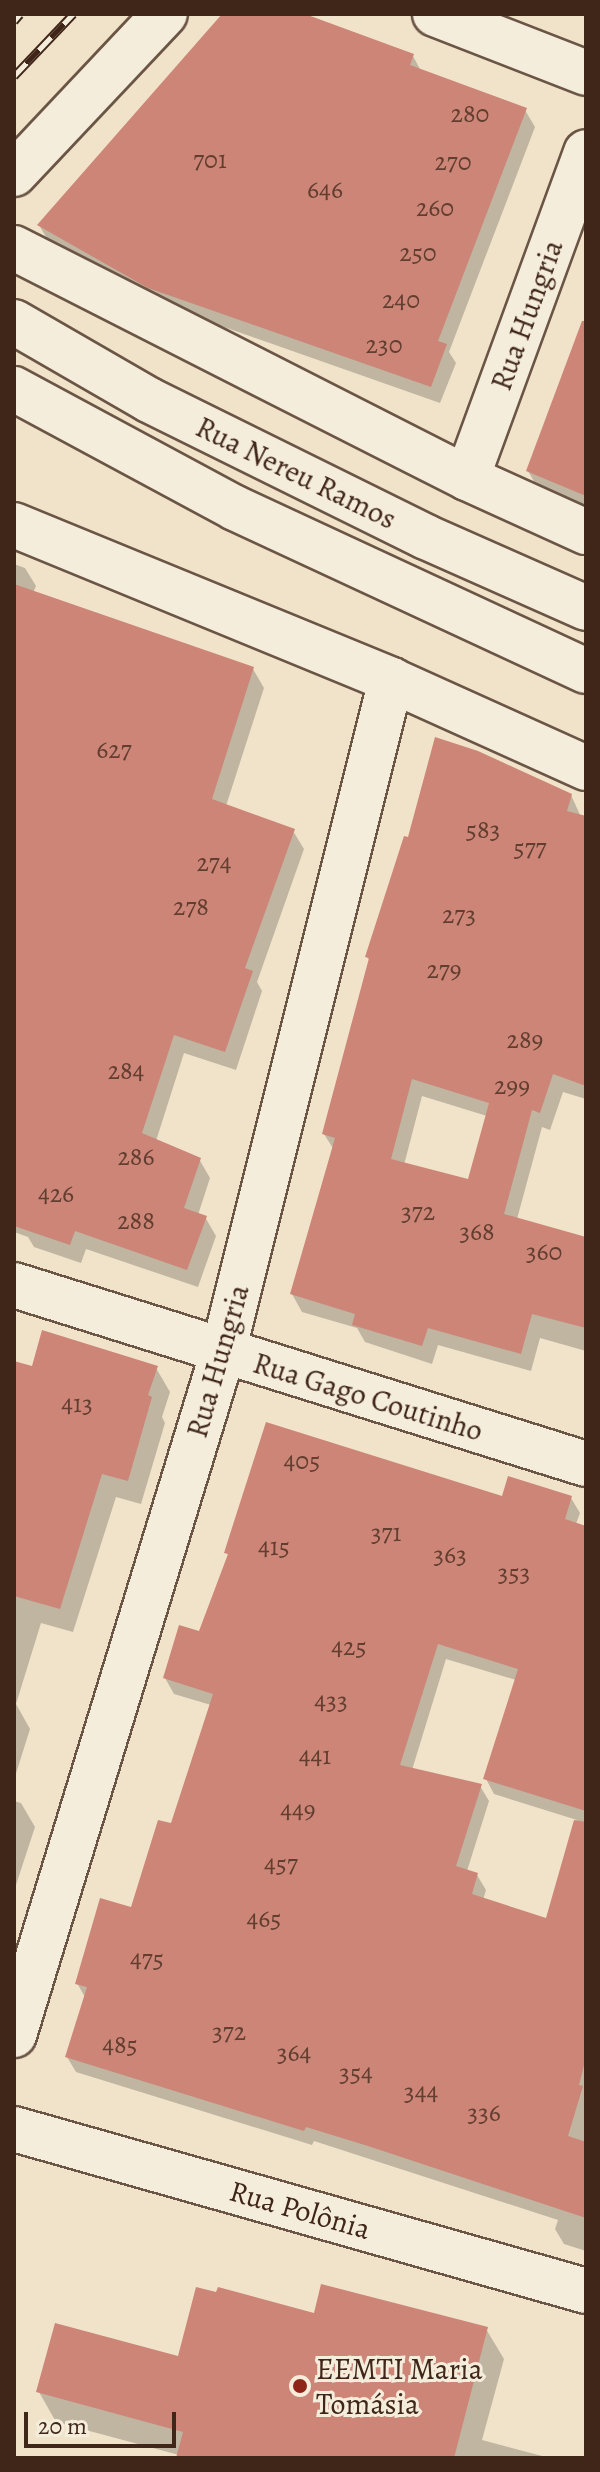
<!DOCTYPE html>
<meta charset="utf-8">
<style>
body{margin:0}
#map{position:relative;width:600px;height:2472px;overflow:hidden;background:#f0e3c9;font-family:Alegreya,serif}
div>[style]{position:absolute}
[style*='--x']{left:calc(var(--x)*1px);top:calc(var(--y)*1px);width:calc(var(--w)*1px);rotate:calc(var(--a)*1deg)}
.shadow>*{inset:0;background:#0003}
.building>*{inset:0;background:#cc8577}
.roads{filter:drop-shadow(2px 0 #6b5545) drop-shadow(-2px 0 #6b5545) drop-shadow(0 2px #6b5545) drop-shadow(0 -2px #6b5545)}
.minor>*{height:44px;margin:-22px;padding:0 22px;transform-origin:22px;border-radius:22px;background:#f5eddc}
.tertiary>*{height:44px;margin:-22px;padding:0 22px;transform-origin:22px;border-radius:22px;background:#f5eddc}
.rail>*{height:9px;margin-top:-4.5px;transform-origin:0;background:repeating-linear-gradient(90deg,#f5eddc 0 18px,#3f2619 0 36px);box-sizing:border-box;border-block:2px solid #3f2619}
.dots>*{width:22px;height:22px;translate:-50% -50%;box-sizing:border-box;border:4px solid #f5eddc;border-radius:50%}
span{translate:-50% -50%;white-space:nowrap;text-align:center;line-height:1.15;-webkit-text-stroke:6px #f5eddc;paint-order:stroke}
.number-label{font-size:26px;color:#623e30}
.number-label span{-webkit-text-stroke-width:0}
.street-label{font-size:30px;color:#3f2619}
.poi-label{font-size:30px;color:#3f2619}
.left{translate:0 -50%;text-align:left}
.frame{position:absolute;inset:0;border:16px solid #3f2619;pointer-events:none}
.scale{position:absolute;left:24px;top:2412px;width:152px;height:36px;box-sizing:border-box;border:4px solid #3f2619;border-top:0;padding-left:10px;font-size:24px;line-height:28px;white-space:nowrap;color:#3f2619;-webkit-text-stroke:6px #f5eddc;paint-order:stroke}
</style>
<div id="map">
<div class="shadow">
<i style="clip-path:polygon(225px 14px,300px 14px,413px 56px,421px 71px,525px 110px,535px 127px,449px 352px,456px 363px,440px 403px,159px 304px,49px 242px,39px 225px)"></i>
<i style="clip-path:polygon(586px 315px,586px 513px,542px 495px,528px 471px)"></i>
<i style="clip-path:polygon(14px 564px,25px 568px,36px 586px,33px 593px,253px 669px,264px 688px,226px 806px,293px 831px,304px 849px,257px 982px,262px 991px,236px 1070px,184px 1053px,156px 1141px,199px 1159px,210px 1178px,198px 1215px,205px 1217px,216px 1236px,198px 1287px,86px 1249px,81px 1263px,34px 1247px,28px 1237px,14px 1232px)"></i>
<i style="clip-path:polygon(evenodd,571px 795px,581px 817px,586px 818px,586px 1099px,563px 1092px,550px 1130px,542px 1127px,517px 1219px,586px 1239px,586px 1351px,540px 1338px,531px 1371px,438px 1345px,432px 1364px,365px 1342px,357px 1328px,302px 1312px,292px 1294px,334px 1150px,324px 1134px,370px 961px,367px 957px,571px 795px,422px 1096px,487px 1116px,469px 1182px,404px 1165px,422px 1096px)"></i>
<i style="clip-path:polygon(14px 1364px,33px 1370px,156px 1368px,170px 1392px,162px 1417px,165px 1423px,141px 1504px,116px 1497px,73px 1632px,41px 1623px,16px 1704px,30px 1729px,14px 1780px)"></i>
<i style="clip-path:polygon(evenodd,504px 1498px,571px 1498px,580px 1513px,576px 1524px,586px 1527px,586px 2251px,564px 2244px,555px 2229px,558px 2220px,314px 2141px,312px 2145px,76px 2072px,67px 2057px,86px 1999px,77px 1983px,132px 1910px,172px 1826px,211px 1705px,174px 1694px,165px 1678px,200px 1633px,229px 1557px,227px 1553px,504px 1498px,446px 1659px,516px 1680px,486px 1779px,494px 1794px,577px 1820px,548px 1921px,483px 1900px,486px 1890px,477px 1875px,467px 1871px,489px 1801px,480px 1786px,412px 1770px,446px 1659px)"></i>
<i style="clip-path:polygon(14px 1801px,21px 1803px,35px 1827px,14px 1891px)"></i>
<i style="clip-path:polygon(315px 2316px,486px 2329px,504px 2359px,482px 2440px,550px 2458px,178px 2458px,179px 2455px,56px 2422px,39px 2392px,179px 2359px)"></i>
</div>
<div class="building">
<i style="clip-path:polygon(222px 14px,305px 14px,414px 54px,410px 65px,527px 108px,438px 341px,447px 344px,431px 387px,148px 288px,37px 225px)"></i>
<i style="clip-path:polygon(582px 321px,586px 321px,586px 496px,526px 471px)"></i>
<i style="clip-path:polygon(14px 584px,254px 667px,212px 799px,295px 829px,245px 968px,253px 971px,225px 1052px,174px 1035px,142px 1133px,201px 1158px,184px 1208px,207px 1216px,187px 1270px,75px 1231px,70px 1245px,14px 1226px)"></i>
<i style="clip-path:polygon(evenodd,435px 737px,478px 751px,572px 794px,567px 811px,586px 816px,586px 1086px,553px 1074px,540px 1113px,532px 1110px,504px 1214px,586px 1237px,586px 1328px,532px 1314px,521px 1354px,428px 1328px,422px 1346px,352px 1325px,355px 1314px,290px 1294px,335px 1138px,322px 1134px,369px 958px,365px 957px,404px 836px,408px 837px,435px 737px,412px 1079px,489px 1103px,468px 1179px,391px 1159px,412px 1079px)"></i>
<i style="clip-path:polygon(42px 1330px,158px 1366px,148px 1395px,152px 1397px,128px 1481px,102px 1474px,60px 1609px,14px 1596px,14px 1361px,32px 1366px)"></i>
<i style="clip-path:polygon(266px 1422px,502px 1496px,508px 1476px,572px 1496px,565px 1519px,586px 1526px,586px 1811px,483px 1779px,518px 1669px,438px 1644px,400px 1765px,482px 1784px,456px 1866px,478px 1873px,472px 1894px,546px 1918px,574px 1820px,586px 1822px,586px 2057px,579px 2085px,583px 2086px,568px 2136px,586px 2142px,586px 2218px,368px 2146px,306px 2127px,304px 2131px,65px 2057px,87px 1987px,75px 1984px,100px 1898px,131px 1907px,158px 1820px,171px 1823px,213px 1694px,163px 1678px,179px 1625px,199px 1631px,228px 1554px,224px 1553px,230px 1534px)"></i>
<i style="clip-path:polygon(321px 2284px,488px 2327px,454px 2458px,176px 2458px,183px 2432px,36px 2392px,55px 2323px,178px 2356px,196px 2287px,216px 2292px,218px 2287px,314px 2313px)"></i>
</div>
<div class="roads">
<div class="minor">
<i style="--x:435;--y:14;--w:162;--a:21.3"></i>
<i style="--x:14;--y:174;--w:220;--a:-46.7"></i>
<i style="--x:14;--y:248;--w:508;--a:26.92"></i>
<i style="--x:467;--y:478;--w:131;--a:24.4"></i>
<i style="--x:467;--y:478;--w:347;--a:-69.9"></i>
<i style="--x:14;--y:525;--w:408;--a:22.3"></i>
<i style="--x:391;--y:680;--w:214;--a:24.3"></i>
<i style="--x:14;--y:1285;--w:599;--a:17.38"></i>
<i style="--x:14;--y:2035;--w:714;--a:-72.99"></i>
<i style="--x:223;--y:1352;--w:693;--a:-75.96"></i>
<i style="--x:14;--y:2129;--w:594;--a:15.81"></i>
</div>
<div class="tertiary">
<i style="--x:14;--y:322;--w:156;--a:30"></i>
<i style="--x:149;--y:400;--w:309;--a:26.3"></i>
<i style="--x:426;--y:537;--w:175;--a:23.9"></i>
<i style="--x:14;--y:389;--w:251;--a:28.3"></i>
<i style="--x:235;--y:508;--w:387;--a:24.9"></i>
</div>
</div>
<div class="rail">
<i style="--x:14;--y:21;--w:9;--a:-49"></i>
<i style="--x:14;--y:76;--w:86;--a:-46.4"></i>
</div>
<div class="dots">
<i style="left:300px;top:2386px;background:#8f2418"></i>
</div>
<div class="number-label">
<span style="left:470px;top:114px">280</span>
<span style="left:210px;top:160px">701</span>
<span style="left:453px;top:162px">270</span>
<span style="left:325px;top:190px">646</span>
<span style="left:435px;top:208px">260</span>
<span style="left:418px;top:253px">250</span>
<span style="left:401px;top:300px">240</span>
<span style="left:384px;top:345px">230</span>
<span style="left:114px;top:750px">627</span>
<span style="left:483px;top:830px">583</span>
<span style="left:530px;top:848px">577</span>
<span style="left:214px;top:863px">274</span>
<span style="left:191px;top:907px">278</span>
<span style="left:459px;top:915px">273</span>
<span style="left:444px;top:970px">279</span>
<span style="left:525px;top:1040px">289</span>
<span style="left:126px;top:1071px">284</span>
<span style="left:512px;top:1086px">299</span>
<span style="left:136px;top:1157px">286</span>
<span style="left:56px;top:1194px">426</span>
<span style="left:418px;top:1212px">372</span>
<span style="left:136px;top:1221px">288</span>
<span style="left:477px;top:1232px">368</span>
<span style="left:544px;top:1252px">360</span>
<span style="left:77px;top:1404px">413</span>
<span style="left:302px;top:1461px">405</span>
<span style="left:386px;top:1533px">371</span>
<span style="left:274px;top:1547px">415</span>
<span style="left:450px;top:1555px">363</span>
<span style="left:514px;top:1573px">353</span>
<span style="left:349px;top:1647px">425</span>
<span style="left:331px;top:1701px">433</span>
<span style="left:315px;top:1756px">441</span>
<span style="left:298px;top:1810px">449</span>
<span style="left:281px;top:1864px">457</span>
<span style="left:264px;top:1919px">465</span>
<span style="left:147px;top:1959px">475</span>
<span style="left:229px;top:2032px">372</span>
<span style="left:120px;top:2045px">485</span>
<span style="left:294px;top:2053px">364</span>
<span style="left:356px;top:2073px">354</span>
<span style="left:421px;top:2092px">344</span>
<span style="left:484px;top:2113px">336</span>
</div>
<div class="street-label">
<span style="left:527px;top:315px;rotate:-70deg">Rua Hungria</span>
<span style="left:296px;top:473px;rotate:26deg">Rua Nereu Ramos</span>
<span style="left:218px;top:1361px;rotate:-74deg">Rua Hungria</span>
<span style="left:368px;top:1397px;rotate:17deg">Rua Gago Coutinho</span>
<span style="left:300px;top:2210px;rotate:16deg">Rua Polônia</span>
</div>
<div class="poi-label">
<span class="left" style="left:316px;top:2386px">EEMTI Maria<br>Tomásia</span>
</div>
<div class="frame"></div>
<div class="scale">20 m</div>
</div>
